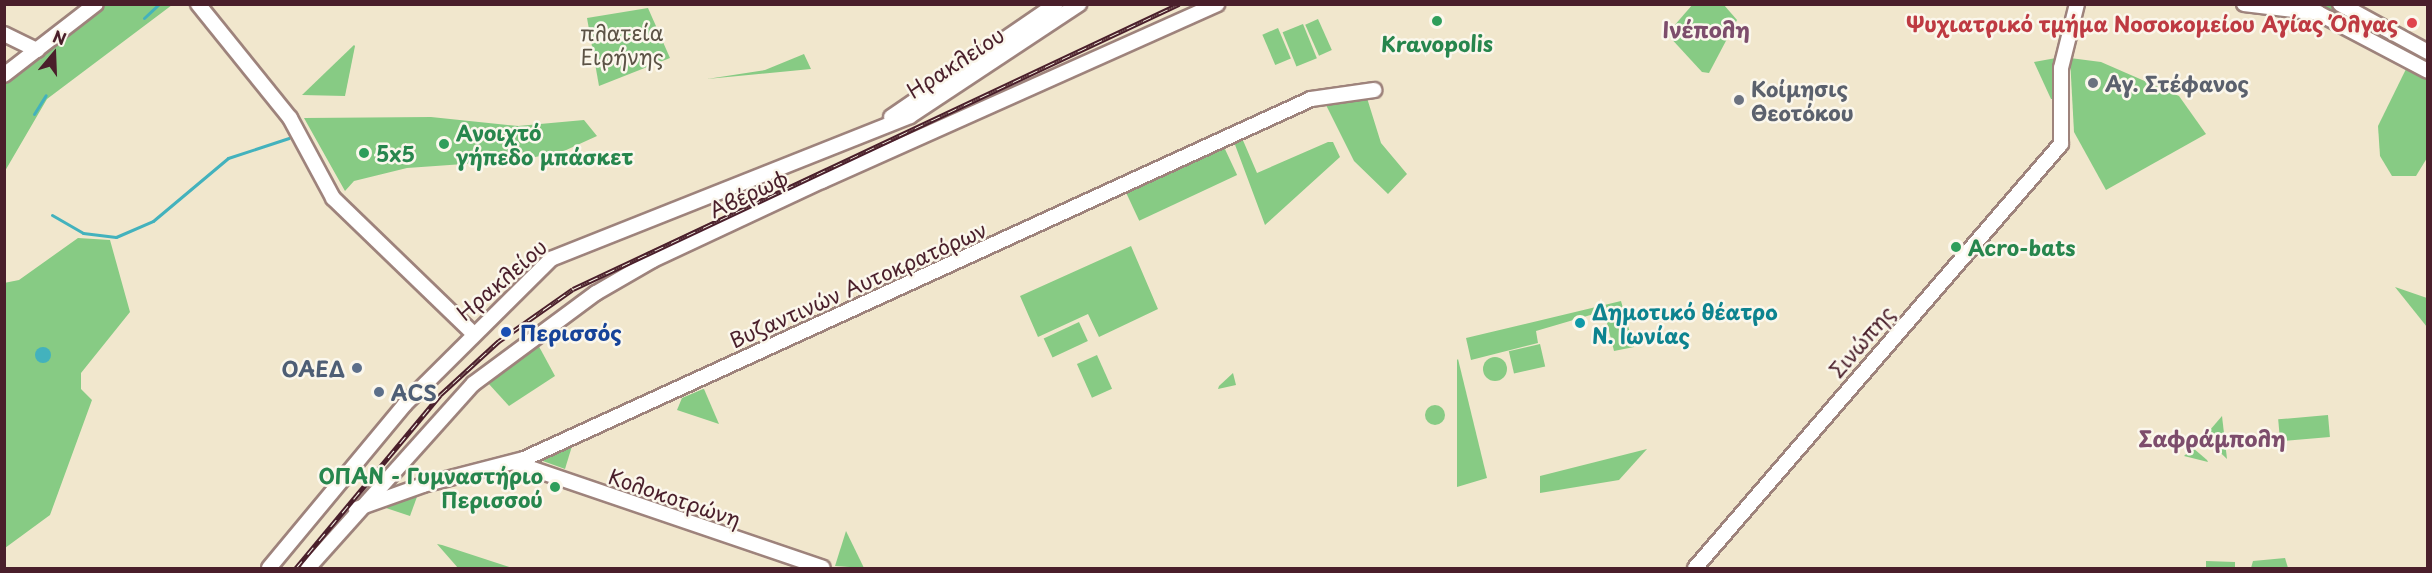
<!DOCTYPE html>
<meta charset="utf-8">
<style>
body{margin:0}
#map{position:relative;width:2432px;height:573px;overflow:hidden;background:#f1e7cd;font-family:"Playpen Sans",sans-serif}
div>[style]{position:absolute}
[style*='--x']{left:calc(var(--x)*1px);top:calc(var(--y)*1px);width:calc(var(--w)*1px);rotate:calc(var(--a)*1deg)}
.green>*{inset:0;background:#87cb84;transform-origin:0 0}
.round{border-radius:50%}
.water>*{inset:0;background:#43b2bd}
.stream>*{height:3px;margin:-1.5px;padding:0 1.5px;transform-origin:1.5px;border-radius:1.5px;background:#43b2bd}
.roads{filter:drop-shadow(2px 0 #9e837c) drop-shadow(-2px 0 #9e837c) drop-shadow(0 2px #9e837c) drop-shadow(0 -2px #9e837c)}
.secondary>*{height:14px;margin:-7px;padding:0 7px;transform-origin:7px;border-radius:7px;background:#fff}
.rail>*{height:5px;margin-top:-2.5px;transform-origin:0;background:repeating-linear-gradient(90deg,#fbf7ec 0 9px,#4a1f2b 0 18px);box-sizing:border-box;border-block:2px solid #4a1f2b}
.dots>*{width:16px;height:16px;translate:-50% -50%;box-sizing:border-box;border:3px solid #fbf7ec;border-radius:50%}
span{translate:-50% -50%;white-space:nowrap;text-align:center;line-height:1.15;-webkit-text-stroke:5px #fbf7ec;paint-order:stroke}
.health-label{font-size:21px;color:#be3a42;font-weight:700}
.right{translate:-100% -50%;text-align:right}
.park-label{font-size:21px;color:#5c5346}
.leisure-label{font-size:21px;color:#27864d;font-weight:700}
.left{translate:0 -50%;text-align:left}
.street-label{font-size:21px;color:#4a1f2b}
.worship-label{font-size:21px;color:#5b616d;font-weight:700}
.culture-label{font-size:21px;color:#0d838f;font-weight:700}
.transit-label{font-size:21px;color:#164399;font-weight:700}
.service-label{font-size:21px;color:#4e5e75;font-weight:700}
.neighbourhood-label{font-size:22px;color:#7d4d6c;font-weight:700}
.frame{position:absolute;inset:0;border:6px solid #4a1f2b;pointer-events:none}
.north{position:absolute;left:24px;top:24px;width:60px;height:60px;-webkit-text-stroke:4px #fbf7ec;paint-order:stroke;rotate:19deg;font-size:16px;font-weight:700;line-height:24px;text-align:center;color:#4a1f2b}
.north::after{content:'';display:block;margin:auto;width:21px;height:27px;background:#4a1f2b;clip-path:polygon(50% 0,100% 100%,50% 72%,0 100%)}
</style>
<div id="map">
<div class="green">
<i style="clip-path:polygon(1693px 4px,1724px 5px,1737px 20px,1709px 73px,1702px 72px,1667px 34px)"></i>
<i style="clip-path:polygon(100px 5px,172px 5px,47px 99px,5px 171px,5px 79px)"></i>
<i style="clip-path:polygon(2317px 5px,2334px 5px,2427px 56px,2427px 63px)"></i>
<i style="clip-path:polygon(648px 8px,670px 58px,599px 86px,587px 18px)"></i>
<i style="left:1318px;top:19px;width:34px;height:14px;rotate:66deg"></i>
<i style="left:1303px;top:24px;width:37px;height:22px;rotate:68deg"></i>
<i style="left:1278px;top:28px;width:33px;height:17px;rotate:67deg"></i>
<i style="clip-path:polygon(355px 46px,345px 96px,302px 95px,354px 45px)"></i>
<i style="clip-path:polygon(804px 54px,811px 69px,707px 79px,765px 70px)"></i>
<i style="clip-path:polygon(2056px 58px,2053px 99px,2051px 99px,2034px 62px)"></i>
<i style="clip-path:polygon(2070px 58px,2101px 62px,2179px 96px,2206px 134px,2106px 190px,2074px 132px)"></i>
<i style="clip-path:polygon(2407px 67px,2427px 79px,2427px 158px,2416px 176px,2392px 176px,2380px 156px,2378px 126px)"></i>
<i style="clip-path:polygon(1367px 98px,1381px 143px,1407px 174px,1388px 194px,1354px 161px,1326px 105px)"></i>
<i style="clip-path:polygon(431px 117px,518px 126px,584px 120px,597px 136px,564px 151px,521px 160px,407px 168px,354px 181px,345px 191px,304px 118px)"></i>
<i style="clip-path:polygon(1242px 138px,1257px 173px,1328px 142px,1333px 142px,1340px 157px,1265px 225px,1234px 142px)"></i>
<i style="left:1224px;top:147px;width:31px;height:108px;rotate:65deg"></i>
<i style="clip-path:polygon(78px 238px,110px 240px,130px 312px,81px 373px,81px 389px,92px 400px,50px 515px,5px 548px,4px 283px,19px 280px)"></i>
<i style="clip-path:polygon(1131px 246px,1158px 309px,1099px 337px,1088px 314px,1038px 337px,1020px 296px)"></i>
<i style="clip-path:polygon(2395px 287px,2427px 298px,2427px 327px)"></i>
<i style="clip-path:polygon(1621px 301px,1634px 347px,1614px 351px,1604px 311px,1536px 331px,1538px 343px,1471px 360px,1466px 338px)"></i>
<i style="left:1079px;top:322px;width:21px;height:39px;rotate:65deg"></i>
<i style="clip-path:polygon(536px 341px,555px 376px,509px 406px,488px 383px)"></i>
<i style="left:1540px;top:344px;width:23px;height:32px;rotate:77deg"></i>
<i style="left:1097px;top:355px;width:37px;height:22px;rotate:66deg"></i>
<i class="round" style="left:1483px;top:357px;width:24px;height:24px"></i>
<i style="clip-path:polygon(1458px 359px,1487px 478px,1457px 487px,1457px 360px)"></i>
<i style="clip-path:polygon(1233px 373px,1236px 385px,1218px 389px,1219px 386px)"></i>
<i style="clip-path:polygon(703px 389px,704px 389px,719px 424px,677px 410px,682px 398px)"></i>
<i class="round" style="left:1425px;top:405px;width:20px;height:20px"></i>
<i style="left:2328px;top:415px;width:22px;height:50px;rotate:85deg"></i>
<i style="clip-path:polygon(2222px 416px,2227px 459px,2204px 437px)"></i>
<i style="clip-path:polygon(572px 446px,565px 469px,540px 460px)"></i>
<i style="clip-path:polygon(2193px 448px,2207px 460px,2208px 462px,2184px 456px)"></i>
<i style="clip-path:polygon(1647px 449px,1619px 480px,1540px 493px,1540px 476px)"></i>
<i style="clip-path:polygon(418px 494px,410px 516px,380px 506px)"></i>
<i style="clip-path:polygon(846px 531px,864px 568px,835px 566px)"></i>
<i style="clip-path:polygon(437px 544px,442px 545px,512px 568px,458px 568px)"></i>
<i style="clip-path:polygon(2285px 558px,2288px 568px,2251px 568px,2253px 561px)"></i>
<i style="clip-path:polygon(2206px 561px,2235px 562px,2235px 568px,2206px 568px)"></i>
</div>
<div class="water">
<i class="round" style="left:35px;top:347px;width:16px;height:16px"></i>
</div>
<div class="stream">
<i style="--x:144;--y:18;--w:21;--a:-43"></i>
<i style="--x:34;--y:114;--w:22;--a:-58"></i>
<i style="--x:52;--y:215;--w:36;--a:30"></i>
<i style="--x:83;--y:233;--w:33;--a:7"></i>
<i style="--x:116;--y:237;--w:40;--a:-23.4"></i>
<i style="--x:153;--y:221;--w:98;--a:-40"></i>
<i style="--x:228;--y:158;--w:64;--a:-18.2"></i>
</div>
<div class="roads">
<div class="secondary">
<i style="--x:198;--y:4;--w:146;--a:51.1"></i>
<i style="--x:290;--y:118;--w:91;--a:61.7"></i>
<i style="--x:333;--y:198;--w:193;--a:44"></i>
<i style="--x:2244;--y:4;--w:75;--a:6.9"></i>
<i style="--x:2318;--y:13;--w:124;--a:27.8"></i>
<i style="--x:2340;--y:4;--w:100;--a:28.6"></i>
<i style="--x:4;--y:34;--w:37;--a:26"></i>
<i style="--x:4;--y:75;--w:116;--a:-37.7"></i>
<i style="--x:891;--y:117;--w:200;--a:-34.4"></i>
<i style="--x:515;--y:463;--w:325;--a:18.8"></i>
<i style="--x:356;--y:509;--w:71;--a:-19.7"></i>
<i style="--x:423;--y:485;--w:104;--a:-14.4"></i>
<i style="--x:524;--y:459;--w:865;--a:-24.58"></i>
<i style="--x:1311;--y:99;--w:64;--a:-8.1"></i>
<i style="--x:269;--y:568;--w:213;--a:-50.3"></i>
<i style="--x:405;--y:404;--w:206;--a:-44.8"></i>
<i style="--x:551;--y:259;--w:386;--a:-21.7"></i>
<i style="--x:910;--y:116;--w:203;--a:-33.5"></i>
<i style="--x:308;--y:568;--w:247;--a:-48.1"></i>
<i style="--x:473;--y:384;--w:153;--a:-36.5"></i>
<i style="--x:596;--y:293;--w:66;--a:-30.1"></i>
<i style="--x:653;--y:260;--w:187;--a:-25.1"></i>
<i style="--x:822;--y:181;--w:433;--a:-24.1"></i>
<i style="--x:1695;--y:568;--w:560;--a:-49.2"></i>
<i style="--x:2061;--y:144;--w:76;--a:-90"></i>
<i style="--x:2061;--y:68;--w:66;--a:-76"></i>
</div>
</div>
<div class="rail">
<i style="--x:296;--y:568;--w:225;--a:-50.2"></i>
<i style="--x:440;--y:395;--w:80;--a:-42.5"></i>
<i style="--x:499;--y:341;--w:90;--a:-35.1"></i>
<i style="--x:573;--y:289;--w:670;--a:-25.19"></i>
</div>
<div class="dots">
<i style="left:1437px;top:21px;background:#2e9e5b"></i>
<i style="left:2412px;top:23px;background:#e0444e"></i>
<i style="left:2093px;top:83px;background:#6b7280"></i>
<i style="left:1739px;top:100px;background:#6b7280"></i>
<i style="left:444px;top:144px;background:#2e9e5b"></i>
<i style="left:364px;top:153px;background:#2e9e5b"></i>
<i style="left:1956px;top:247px;background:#2e9e5b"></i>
<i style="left:1580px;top:323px;background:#0f9aa8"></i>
<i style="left:506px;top:332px;background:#1a4fb4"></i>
<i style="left:357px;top:368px;background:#5c6f8a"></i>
<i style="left:379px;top:392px;background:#5c6f8a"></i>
<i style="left:555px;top:487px;background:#2e9e5b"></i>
</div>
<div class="health-label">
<span class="right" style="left:2398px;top:23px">Ψυχιατρικό τμήμα Νοσοκομείου Αγίας Όλγας</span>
</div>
<div class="park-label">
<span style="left:622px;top:44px">πλατεία<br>Ειρήνης</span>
</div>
<div class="leisure-label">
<span style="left:1437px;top:43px">Kravopolis</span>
<span class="left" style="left:456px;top:144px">Ανοιχτό<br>γήπεδο μπάσκετ</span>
<span class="left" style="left:376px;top:153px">5x5</span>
<span class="left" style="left:1968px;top:247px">Acro-bats</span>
<span class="right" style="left:543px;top:487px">ΟΠΑΝ - Γυμναστήριο<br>Περισσού</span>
</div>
<div class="street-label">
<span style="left:955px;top:62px;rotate:-33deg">Ηρακλείου</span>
<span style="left:748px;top:193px;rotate:-25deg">Αβέρωφ</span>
<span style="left:501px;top:279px;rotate:-41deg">Ηρακλείου</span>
<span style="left:858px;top:284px;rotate:-24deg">Βυζαντινών Αυτοκρατόρων</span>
<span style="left:1861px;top:341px;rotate:-49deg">Σινώπης</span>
<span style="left:675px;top:497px;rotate:19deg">Κολοκοτρώνη</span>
</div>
<div class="worship-label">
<span class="left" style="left:2105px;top:83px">Αγ. Στέφανος</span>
<span class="left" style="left:1751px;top:100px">Κοίμησις<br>Θεοτόκου</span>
</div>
<div class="culture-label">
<span class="left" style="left:1592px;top:323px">Δημοτικό θέατρο<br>Ν. Ιωνίας</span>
</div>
<div class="transit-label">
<span class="left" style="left:520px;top:332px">Περισσός</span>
</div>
<div class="service-label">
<span class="right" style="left:345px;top:368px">ΟΑΕΔ</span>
<span class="left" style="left:391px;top:392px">ACS</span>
</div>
<div class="neighbourhood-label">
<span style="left:1706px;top:29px">Ινέπολη</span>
<span style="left:2212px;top:438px">Σαφράμπολη</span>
</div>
<div class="frame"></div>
<div class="north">N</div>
</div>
